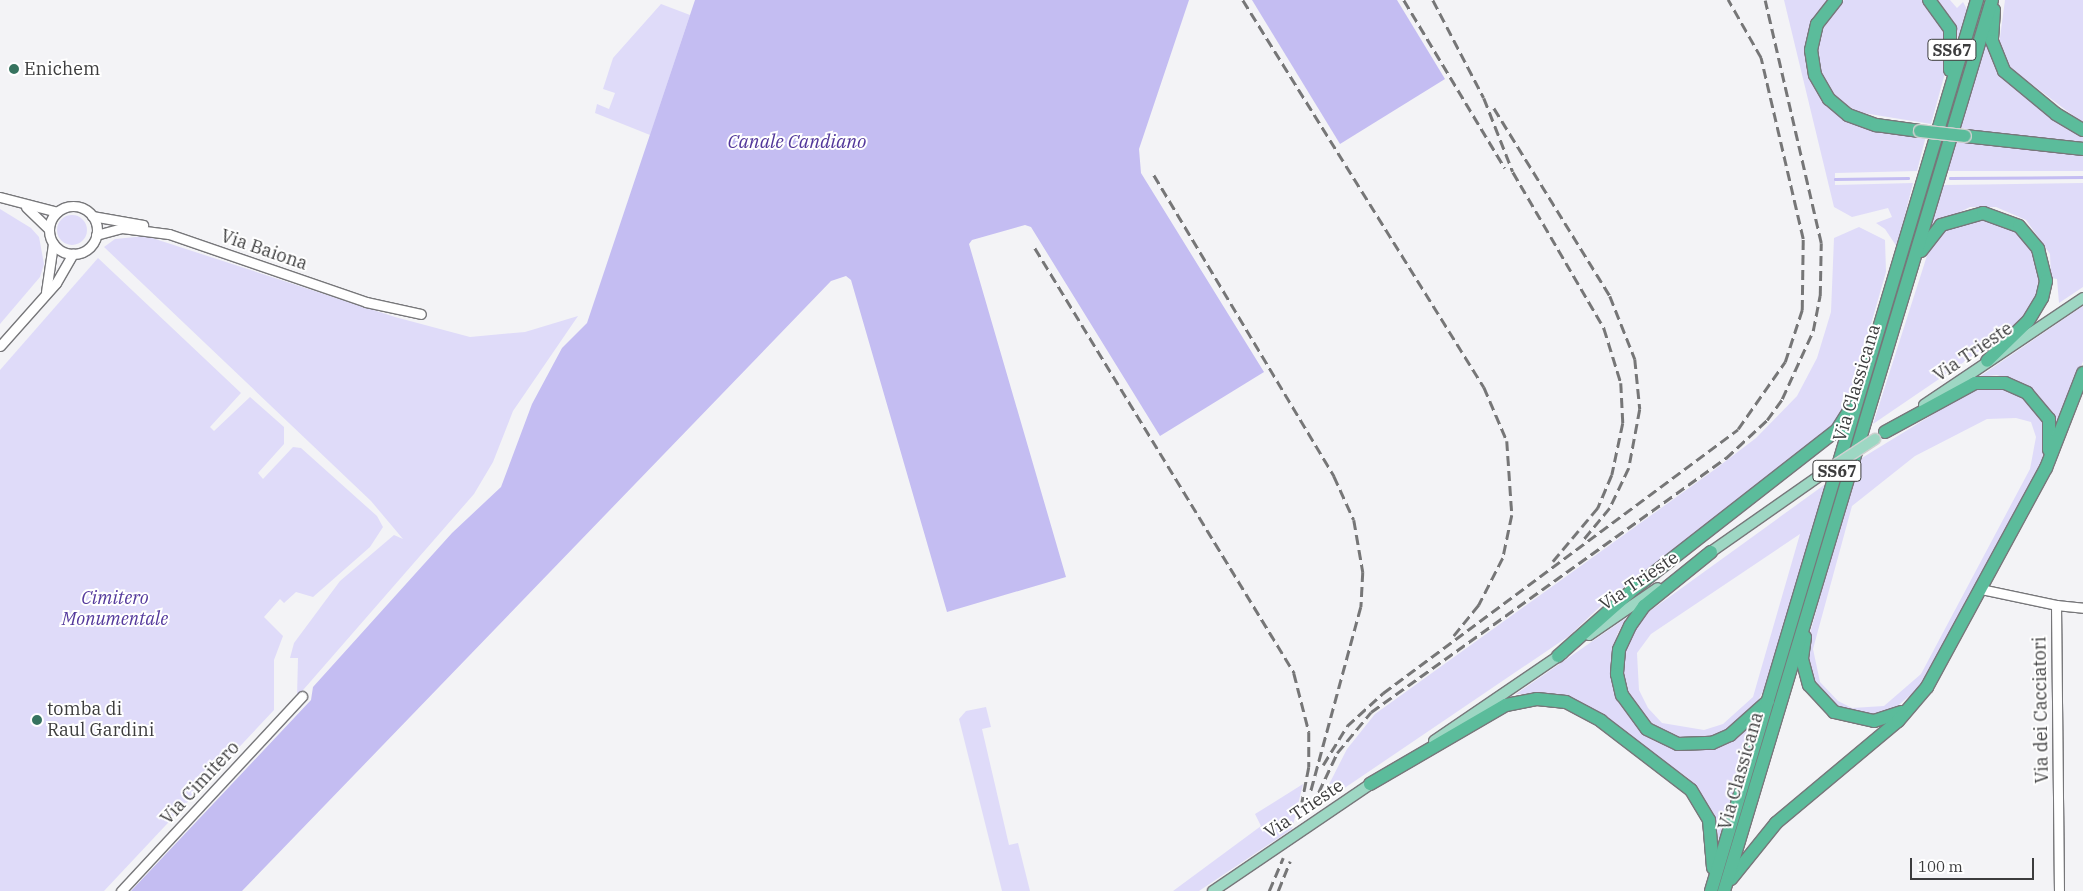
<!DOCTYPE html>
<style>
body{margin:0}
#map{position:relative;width:2083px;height:891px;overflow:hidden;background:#f3f3f6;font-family:"IBM Plex Serif",serif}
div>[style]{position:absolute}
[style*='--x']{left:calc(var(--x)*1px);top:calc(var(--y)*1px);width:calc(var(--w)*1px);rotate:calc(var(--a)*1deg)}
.green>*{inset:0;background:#dfdbf9}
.round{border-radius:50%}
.water>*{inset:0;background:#c4bdf2}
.stream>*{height:2.5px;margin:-1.25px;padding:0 1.25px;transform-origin:1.25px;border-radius:1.25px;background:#c4bdf2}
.roads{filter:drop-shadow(1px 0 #77777a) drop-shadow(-1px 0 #77777a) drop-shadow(0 1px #77777a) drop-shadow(0 -1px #77777a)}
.minor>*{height:9px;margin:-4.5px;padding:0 4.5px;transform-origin:4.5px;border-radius:4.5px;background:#fff}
.minor>.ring{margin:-4.5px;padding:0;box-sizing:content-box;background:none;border:9px solid #fff;border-radius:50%}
.major>*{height:10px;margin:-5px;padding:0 5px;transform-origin:5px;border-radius:5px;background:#9dd7c3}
.highway>*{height:12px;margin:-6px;padding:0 6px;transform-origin:6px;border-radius:6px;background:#5bbc9b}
.rail>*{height:2.5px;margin-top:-1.25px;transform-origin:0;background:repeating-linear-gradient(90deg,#767677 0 10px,transparent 0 15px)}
.bridges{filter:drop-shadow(1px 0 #d0d0d0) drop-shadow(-1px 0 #d0d0d0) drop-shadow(0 1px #d0d0d0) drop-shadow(0 -1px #d0d0d0)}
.major-bridge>*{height:10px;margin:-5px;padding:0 5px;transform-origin:5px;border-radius:5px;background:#9dd7c3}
.highway-bridge>*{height:12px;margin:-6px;padding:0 6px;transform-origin:6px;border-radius:6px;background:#5bbc9b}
.dots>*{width:14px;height:14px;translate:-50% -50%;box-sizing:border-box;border:2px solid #fff;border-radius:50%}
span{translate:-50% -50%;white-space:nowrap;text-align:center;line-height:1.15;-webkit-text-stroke:4px #fff;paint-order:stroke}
.shield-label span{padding:1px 4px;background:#fff;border:1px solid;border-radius:4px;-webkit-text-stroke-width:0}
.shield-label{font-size:16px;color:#3c3c3d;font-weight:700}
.poi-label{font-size:18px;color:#3c3c3d}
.left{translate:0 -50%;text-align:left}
.street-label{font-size:18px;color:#3c3c3d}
.park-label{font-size:18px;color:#54399c;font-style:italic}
.water-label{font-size:19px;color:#52379a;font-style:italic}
.scale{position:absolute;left:1910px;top:858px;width:124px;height:22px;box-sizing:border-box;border:2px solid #3c3c3d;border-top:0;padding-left:6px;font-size:15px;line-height:18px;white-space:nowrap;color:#3c3c3d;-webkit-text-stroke:4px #fff;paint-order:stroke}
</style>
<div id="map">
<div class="green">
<i style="clip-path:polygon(1784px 0,1828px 0,1811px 26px,1810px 78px,1834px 112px,1851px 121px,1926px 136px,1917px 171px,1835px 173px,1835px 185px,1913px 183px,1897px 247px,1885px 229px,1876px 223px,1892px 217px,1888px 208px,1852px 217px,1834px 207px)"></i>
<i style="clip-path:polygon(1844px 0,1925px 0,1946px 27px,1950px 55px,1931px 124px,1857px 112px,1830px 92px,1822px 79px,1817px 47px,1822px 27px)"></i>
<i style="clip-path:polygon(1938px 0,1950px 0,1957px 8px,1963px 2px,1968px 11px,1959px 42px,1953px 21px)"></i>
<i style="clip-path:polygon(2005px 0,2083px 0,2083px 123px,2010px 68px,1999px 45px)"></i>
<i style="clip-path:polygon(661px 4px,690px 15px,650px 135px,595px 113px,597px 104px,609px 109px,615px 93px,603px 89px,613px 58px)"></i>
<i style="clip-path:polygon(1987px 38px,1989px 53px,2004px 79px,2041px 109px,2083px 134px,2083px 145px,1960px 128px)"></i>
<i style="clip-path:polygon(1956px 139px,2083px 153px,2083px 171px,1947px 171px)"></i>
<i style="clip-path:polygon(2083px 183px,2083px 287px,2059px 303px,2057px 279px,2051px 278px,2050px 254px,2026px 220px,1996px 207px,1970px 207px,1930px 227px,1944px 185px)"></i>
<i style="clip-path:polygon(0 209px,31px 228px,39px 237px,44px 264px,40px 277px,0 324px)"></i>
<i class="round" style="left:57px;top:215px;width:30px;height:30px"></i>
<i style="clip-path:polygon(1976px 216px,2005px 223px,2030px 241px,2040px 268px,2035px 304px,2011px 330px,1873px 424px,1932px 240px,1946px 226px)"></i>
<i style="clip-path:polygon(1859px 227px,1885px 240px,1886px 272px,1848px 404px,1829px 430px,1607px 600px,1569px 636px,1318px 806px,1347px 749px,1375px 714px,1714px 470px,1756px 438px,1797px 396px,1817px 358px,1831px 312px,1834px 238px)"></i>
<i style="clip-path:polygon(146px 236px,395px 317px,470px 337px,525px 332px,578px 316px,513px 411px,493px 462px,474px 494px,297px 697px,298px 658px,290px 658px,294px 643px,340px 581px,394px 535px,403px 539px,371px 501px,104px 247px,115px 239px)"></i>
<i style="clip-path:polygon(98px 258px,241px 393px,210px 427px,214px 431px,250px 397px,284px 427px,284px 444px,258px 473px,263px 479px,293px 447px,301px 448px,377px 516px,383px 527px,370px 547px,313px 597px,296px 592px,284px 603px,280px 599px,264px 617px,283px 636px,274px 660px,274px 710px,104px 891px,0 891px,0 370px)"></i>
<i style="clip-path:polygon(2083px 306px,2083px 361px,2057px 433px,2053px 415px,2029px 387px,1997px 375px,1979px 377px)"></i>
<i style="clip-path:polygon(evenodd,1993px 386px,2008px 388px,2036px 406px,2046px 427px,2042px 462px,1919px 688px,1889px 713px,1856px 716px,1825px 700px,1809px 675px,1806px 648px,1857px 461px,1971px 391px,1993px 386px,2016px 418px,2031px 422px,2036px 437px,2030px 469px,1921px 674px,1884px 706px,1852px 708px,1838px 701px,1820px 682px,1813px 649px,1852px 506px,1915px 456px,1987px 419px,2016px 418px)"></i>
<i style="clip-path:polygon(evenodd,1831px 480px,1767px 684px,1754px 708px,1726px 731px,1705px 738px,1673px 737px,1654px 729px,1630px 703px,1621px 673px,1625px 646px,1643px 616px,1831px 480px,1800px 534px,1753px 697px,1723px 724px,1704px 730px,1662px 723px,1648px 708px,1639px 690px,1637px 653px,1651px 634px,1800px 534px)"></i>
<i style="clip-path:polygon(1626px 618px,1617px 635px,1612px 683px,1619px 703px,1642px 731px,1681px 748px,1725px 744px,1760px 716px,1720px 846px,1714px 817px,1688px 778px,1581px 703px,1562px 695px,1516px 694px)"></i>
<i style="clip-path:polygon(986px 707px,991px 727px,982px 729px,1009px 845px,1018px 843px,1030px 891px,1002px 891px,959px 719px,966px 711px)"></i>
<i style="clip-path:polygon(1303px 784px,1292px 829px,1199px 891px,1173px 891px,1261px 826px,1255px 814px)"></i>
</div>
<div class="water">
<i style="clip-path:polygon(695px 0,1189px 0,1139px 149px,1141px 173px,1264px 372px,1160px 436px,1031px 227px,1025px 225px,972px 240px,969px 244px,1066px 577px,947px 612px,851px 280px,846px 276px,831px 281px,242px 891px,131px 891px,311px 700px,313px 687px,452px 533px,501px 487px,532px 404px,562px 348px,587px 323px)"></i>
<i style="clip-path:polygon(1252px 0,1397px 0,1445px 79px,1340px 144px)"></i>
</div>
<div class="stream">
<i style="--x:1950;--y:178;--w:133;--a:-0.4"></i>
<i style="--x:1835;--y:179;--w:73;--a:-0.8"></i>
</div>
<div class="roads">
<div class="minor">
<i style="--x:0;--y:197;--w:59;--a:14.7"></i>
<i class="ring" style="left:49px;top:206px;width:39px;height:39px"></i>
<i style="--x:26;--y:207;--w:32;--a:44"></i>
<i style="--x:92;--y:216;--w:52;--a:10"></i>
<i style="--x:96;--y:235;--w:27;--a:-15"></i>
<i style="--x:122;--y:228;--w:47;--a:7.3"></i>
<i style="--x:169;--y:234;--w:208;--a:19"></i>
<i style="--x:366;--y:302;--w:56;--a:12.3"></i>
<i style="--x:46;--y:292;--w:49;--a:-81.7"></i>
<i style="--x:0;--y:346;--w:84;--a:-48.4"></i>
<i style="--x:56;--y:283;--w:34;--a:-60"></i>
<i style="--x:1981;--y:589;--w:77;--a:12"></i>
<i style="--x:2056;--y:605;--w:286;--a:89.4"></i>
<i style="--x:2056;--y:605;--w:27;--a:6"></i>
<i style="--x:121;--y:891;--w:266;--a:-47.1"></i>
</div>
<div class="major">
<i style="--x:1924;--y:405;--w:192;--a:-33.9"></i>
<i style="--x:1705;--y:556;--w:146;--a:-35"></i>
<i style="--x:1589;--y:635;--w:83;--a:-34.3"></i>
<i style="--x:1434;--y:741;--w:156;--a:-34.3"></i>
<i style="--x:1213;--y:891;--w:196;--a:-34.2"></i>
</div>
<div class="highway">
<i style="--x:1836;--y:0;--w:31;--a:128"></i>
<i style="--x:1817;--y:24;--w:27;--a:103"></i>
<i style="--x:1811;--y:50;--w:25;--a:81"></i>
<i style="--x:1815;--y:75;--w:28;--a:60"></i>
<i style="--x:1829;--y:99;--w:25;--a:40"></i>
<i style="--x:1848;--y:115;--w:30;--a:20"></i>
<i style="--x:1876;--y:125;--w:44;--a:7.8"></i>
<i style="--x:1929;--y:0;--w:36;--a:54"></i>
<i style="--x:1950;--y:29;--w:41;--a:90"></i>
<i style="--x:1994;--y:10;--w:31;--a:94"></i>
<i style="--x:1992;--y:41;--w:32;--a:68"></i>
<i style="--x:2004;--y:71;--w:67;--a:39.6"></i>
<i style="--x:2056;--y:114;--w:31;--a:31"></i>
<i style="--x:1965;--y:136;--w:119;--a:6.3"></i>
<i style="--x:1921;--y:251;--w:33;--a:-52"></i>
<i style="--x:1941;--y:225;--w:44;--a:-15.9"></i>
<i style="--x:1983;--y:213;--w:38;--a:20"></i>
<i style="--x:2019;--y:226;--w:30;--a:50"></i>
<i style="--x:2038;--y:249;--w:33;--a:76"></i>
<i style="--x:2046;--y:281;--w:17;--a:103"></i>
<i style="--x:2042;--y:298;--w:27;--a:121"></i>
<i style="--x:2028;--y:321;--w:57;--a:135.7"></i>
<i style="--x:1885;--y:432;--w:102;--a:-28.6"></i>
<i style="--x:1975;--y:383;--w:30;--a:0"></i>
<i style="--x:2005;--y:383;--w:24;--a:24"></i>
<i style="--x:2027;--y:393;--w:34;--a:50"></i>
<i style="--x:2049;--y:419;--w:31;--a:90"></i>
<i style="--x:1711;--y:552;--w:86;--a:141.1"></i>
<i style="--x:1644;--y:606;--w:24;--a:125"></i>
<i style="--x:1630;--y:626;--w:26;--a:115"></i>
<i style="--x:1619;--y:650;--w:24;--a:95"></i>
<i style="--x:1617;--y:674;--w:22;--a:77"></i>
<i style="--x:1622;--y:695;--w:42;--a:53.7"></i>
<i style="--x:1647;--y:729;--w:34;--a:26"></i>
<i style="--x:1678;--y:744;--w:34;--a:-2"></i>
<i style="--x:1712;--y:743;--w:20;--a:-24"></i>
<i style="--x:1730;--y:735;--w:51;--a:-41.8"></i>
<i style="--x:1805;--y:637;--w:22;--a:98"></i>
<i style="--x:1802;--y:659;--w:27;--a:75"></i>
<i style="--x:1809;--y:685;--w:37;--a:47"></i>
<i style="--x:1834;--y:712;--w:41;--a:12.7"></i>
<i style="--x:1874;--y:721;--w:29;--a:-18"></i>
<i style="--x:1558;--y:656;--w:104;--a:-41.5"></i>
<i style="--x:1636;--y:587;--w:255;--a:-38"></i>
<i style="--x:1837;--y:430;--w:22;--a:-58"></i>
<i style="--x:1370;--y:784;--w:157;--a:-30.2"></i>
<i style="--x:1506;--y:705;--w:32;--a:-11"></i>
<i style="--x:1537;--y:699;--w:29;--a:6"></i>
<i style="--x:1566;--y:702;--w:40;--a:28"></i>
<i style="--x:1601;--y:721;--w:113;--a:37.5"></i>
<i style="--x:1691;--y:790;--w:35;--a:59"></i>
<i style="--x:1709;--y:820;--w:48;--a:85.2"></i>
<i style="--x:1731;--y:879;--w:72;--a:-51.2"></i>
<i style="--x:1776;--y:823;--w:159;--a:-39.9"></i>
<i style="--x:1898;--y:721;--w:45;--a:-49.5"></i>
<i style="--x:1927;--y:687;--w:249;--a:-61.5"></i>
<i style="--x:2046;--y:468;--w:102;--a:-68.7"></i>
<i style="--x:1711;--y:891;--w:930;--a:-73.38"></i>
<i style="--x:1724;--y:891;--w:930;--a:-73.26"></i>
</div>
</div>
<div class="rail">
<i style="--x:1243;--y:0;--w:456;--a:58.1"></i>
<i style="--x:1484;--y:387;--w:59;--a:66.9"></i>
<i style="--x:1507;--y:441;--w:74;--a:86.1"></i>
<i style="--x:1512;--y:515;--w:44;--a:101.8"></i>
<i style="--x:1503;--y:558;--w:53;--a:117.1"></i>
<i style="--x:1479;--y:605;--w:40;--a:129"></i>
<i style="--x:1404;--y:0;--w:196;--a:59"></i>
<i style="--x:1433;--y:0;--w:110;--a:62.5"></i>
<i style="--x:1484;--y:98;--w:79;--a:68.6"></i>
<i style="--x:1513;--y:172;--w:181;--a:59.7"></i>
<i style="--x:1604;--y:328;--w:58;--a:72.8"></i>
<i style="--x:1621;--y:383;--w:40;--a:87.1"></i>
<i style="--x:1623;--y:423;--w:53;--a:101.9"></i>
<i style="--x:1612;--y:475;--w:36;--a:113"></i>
<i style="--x:1598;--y:508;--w:72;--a:129.9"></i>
<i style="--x:1494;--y:108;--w:221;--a:58.3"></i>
<i style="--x:1610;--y:296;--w:68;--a:68.4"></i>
<i style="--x:1635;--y:359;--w:50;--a:84.3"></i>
<i style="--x:1640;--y:409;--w:60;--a:100.6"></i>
<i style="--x:1629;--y:468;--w:44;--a:115.4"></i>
<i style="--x:1610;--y:508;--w:44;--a:129.5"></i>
<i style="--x:1154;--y:175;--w:351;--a:59.1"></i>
<i style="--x:1334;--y:476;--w:48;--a:65.6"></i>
<i style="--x:1354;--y:520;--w:53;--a:80.2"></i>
<i style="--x:1363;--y:572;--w:35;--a:93"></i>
<i style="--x:1361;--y:607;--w:191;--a:105.2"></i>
<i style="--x:1035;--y:248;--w:498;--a:58.6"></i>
<i style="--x:1294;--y:673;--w:61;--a:75.7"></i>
<i style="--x:1309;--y:732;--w:35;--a:90"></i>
<i style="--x:1309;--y:767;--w:36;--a:101"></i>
<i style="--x:1323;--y:765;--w:46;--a:-58.4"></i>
<i style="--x:1347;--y:726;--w:49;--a:-42.5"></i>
<i style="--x:1383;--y:693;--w:442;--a:-36.6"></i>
<i style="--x:1738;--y:429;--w:82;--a:-55"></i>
<i style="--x:1785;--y:362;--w:55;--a:-71.9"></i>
<i style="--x:1802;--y:310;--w:71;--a:-89.2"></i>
<i style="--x:1803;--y:239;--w:186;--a:-103.1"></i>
<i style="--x:1761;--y:58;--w:67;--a:-119.6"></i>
<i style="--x:1312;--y:806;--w:59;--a:-64.7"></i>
<i style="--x:1337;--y:753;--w:53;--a:-50.3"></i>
<i style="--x:1371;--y:712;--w:437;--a:-35.6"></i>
<i style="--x:1726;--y:458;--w:56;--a:-42.8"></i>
<i style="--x:1767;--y:420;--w:26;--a:-54"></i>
<i style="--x:1782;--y:399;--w:75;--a:-65.5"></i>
<i style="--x:1813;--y:331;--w:36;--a:-79"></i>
<i style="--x:1820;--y:296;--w:53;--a:-88.9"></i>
<i style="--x:1821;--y:243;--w:249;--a:-103"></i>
<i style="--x:1269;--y:891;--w:36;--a:-67"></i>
<i style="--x:1278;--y:891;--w:32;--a:-68"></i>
</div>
<div class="bridges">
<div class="major-bridge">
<i style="--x:1825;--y:472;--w:60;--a:-33.4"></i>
</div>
<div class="highway-bridge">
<i style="--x:1920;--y:131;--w:45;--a:6.3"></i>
</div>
</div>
<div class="dots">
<i style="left:14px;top:69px;background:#36735f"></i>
<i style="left:37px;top:720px;background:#36735f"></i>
</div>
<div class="shield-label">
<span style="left:1952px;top:50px">SS67</span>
<span style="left:1837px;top:471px">SS67</span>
</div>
<div class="poi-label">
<span class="left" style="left:24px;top:69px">Enichem</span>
<span class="left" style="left:47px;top:720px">tomba di<br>Raul Gardini</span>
</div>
<div class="street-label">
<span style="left:264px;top:250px;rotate:19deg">Via Baiona</span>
<span style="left:1973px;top:352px;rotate:-34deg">Via Trieste</span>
<span style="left:1857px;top:383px;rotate:-73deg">Via Classicana</span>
<span style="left:1639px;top:581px;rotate:-34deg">Via Trieste</span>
<span style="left:2041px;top:710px;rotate:-91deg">Via dei Cacciatori</span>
<span style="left:1741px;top:771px;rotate:-74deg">Via Classicana</span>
<span style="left:200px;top:783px;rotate:-47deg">Via Cimitero</span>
<span style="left:1304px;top:809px;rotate:-34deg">Via Trieste</span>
</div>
<div class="park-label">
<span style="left:115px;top:609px">Cimitero<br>Monumentale</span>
</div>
<div class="water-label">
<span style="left:797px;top:142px">Canale Candiano</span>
</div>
<div class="scale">100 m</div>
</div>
